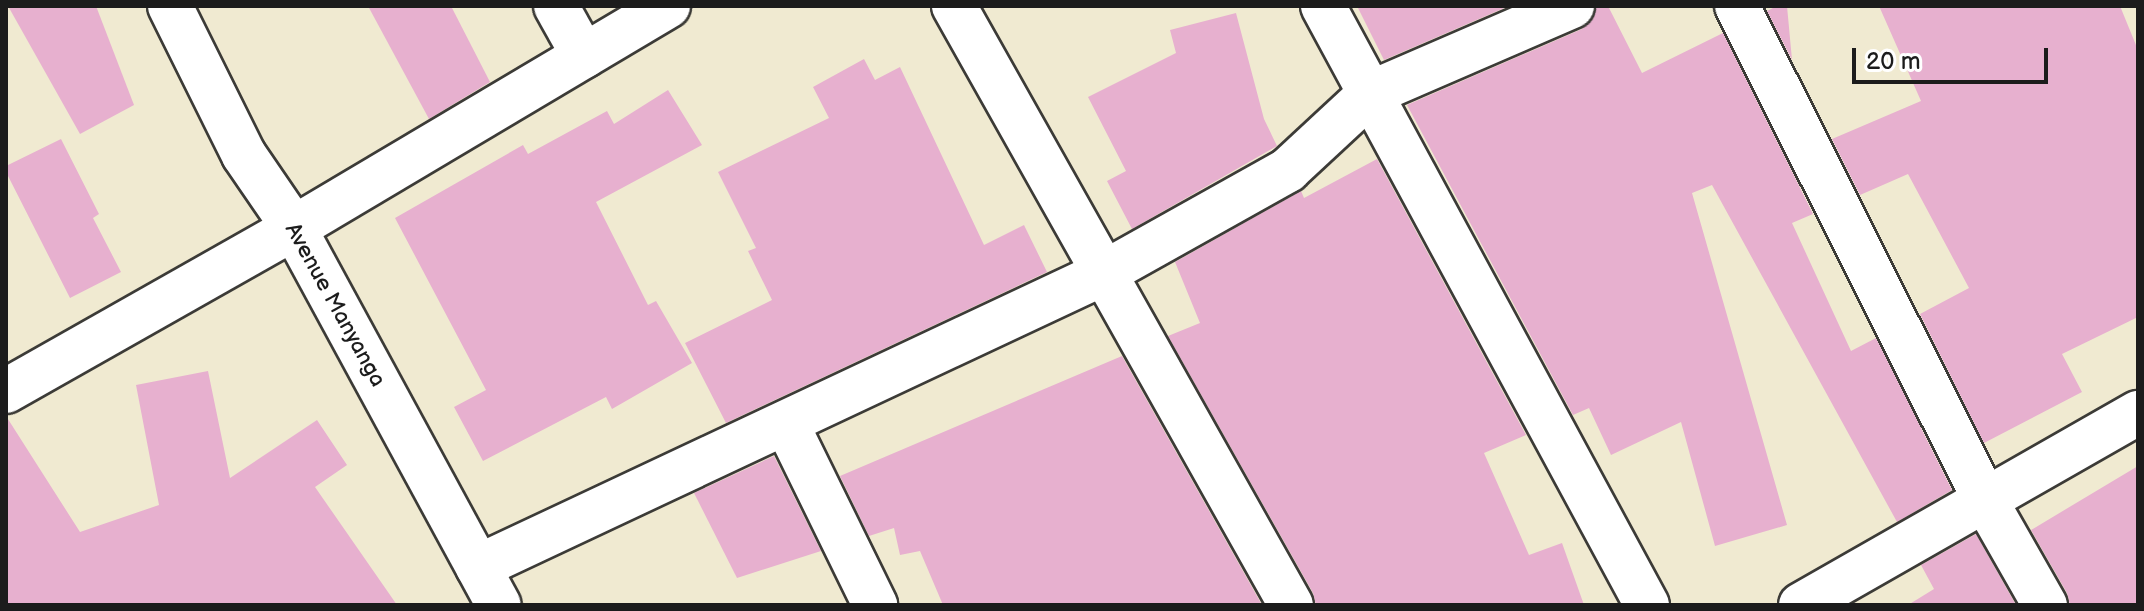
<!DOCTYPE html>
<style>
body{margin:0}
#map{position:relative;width:2144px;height:611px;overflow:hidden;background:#f0ead1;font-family:"Balsamiq Sans",sans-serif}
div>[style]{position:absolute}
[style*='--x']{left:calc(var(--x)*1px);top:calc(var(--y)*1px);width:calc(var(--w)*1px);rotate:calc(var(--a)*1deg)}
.building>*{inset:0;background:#e7b0cf}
.roads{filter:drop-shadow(2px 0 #3c3b37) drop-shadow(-2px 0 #3c3b37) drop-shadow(0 2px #3c3b37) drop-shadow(0 -2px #3c3b37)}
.minor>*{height:44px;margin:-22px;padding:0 22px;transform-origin:22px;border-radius:22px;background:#fff}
span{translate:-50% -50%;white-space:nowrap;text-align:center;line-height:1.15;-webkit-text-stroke:6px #fff;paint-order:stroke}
.street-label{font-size:22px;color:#1c1c1c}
.frame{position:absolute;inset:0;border:8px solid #1c1c1c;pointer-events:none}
.scale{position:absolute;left:1852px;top:48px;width:196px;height:36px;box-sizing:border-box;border:4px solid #1c1c1c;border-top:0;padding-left:10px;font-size:24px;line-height:28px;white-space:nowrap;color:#1c1c1c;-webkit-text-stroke:6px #fff;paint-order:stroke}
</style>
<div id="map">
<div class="building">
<i style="clip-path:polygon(8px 6px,96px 6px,134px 105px,80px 134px)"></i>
<i style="clip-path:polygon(368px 6px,451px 6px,490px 82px,429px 119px)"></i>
<i style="clip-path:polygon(1357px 6px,1509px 6px,1384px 60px)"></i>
<i style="clip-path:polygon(1597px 6px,1608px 6px,1642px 73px,1723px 33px,1813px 214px,1792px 223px,1851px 351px,1876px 338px,1952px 490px,1897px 522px,1712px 185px,1692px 193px,1787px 525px,1715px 546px,1681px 422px,1611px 455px,1589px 408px,1573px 415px,1407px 105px,1582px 29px,1592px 20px)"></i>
<i style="clip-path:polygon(1777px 6px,1787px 6px,1792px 60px,1767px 11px)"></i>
<i style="clip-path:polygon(1879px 6px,2120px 6px,2138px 50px,2138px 317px,2062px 354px,2082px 392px,1984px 443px,1920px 314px,1969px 288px,1908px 174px,1860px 195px,1832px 139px,1921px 101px)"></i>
<i style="clip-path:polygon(1236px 13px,1264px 119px,1277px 146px,1132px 229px,1107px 181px,1126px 171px,1088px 97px,1176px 53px,1170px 30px)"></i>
<i style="clip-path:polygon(864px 59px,875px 80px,900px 67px,984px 245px,1024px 225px,1047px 272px,726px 423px,685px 343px,772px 300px,748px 251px,756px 248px,718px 172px,829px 118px,813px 87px)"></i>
<i style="clip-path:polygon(668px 90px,702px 145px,596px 202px,648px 305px,656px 301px,692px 363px,612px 409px,606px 397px,483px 461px,454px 407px,486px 390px,395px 218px,523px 145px,528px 154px,607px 111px,614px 124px)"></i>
<i style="clip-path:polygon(61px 139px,99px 214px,93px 218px,121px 272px,70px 298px,6px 172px,6px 166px)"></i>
<i style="clip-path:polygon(1377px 159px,1526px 435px,1484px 453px,1529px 555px,1562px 543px,1584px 605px,1316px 605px,1313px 593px,1168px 336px,1200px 323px,1175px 262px,1301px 191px,1304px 198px)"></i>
<i style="clip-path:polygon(1122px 356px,1262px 605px,943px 605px,920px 551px,900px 555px,894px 528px,869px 536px,840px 476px)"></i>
<i style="clip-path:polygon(208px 371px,230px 478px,317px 420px,347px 465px,315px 487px,397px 605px,6px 605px,6px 416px,80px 532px,159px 505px,136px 385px)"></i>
<i style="clip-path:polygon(774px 456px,821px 551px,737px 578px,694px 493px)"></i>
<i style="clip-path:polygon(2138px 466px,2138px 605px,2070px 605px,2067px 593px,2031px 530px)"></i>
<i style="clip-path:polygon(1976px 534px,2016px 605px,1908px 605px,1934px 589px,1921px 565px)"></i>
</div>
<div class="roads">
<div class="minor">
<i style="--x:170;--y:6;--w:166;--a:63.6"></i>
<i style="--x:244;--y:155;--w:88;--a:55.6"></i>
<i style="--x:294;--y:228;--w:429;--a:61.5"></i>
<i style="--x:556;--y:6;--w:57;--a:60.8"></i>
<i style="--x:954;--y:6;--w:687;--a:60.64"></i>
<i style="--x:1323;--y:6;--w:681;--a:61.59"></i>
<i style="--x:1737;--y:6;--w:553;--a:63.34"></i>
<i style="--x:1985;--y:500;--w:121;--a:60.3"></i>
<i style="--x:6;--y:391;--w:331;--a:-29.5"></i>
<i style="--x:294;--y:228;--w:435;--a:-30.7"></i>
<i style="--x:786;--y:423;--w:203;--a:63.9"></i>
<i style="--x:478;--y:567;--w:692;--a:-25.16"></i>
<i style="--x:1104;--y:273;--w:211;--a:-29.2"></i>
<i style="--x:1288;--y:170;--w:113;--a:-42.9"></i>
<i style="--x:1371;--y:93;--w:219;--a:-23.4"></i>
<i style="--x:1801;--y:605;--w:388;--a:-29.7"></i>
</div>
</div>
<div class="street-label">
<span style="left:335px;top:305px;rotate:61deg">Avenue Manyanga</span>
</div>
<div class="frame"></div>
<div class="scale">20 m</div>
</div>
